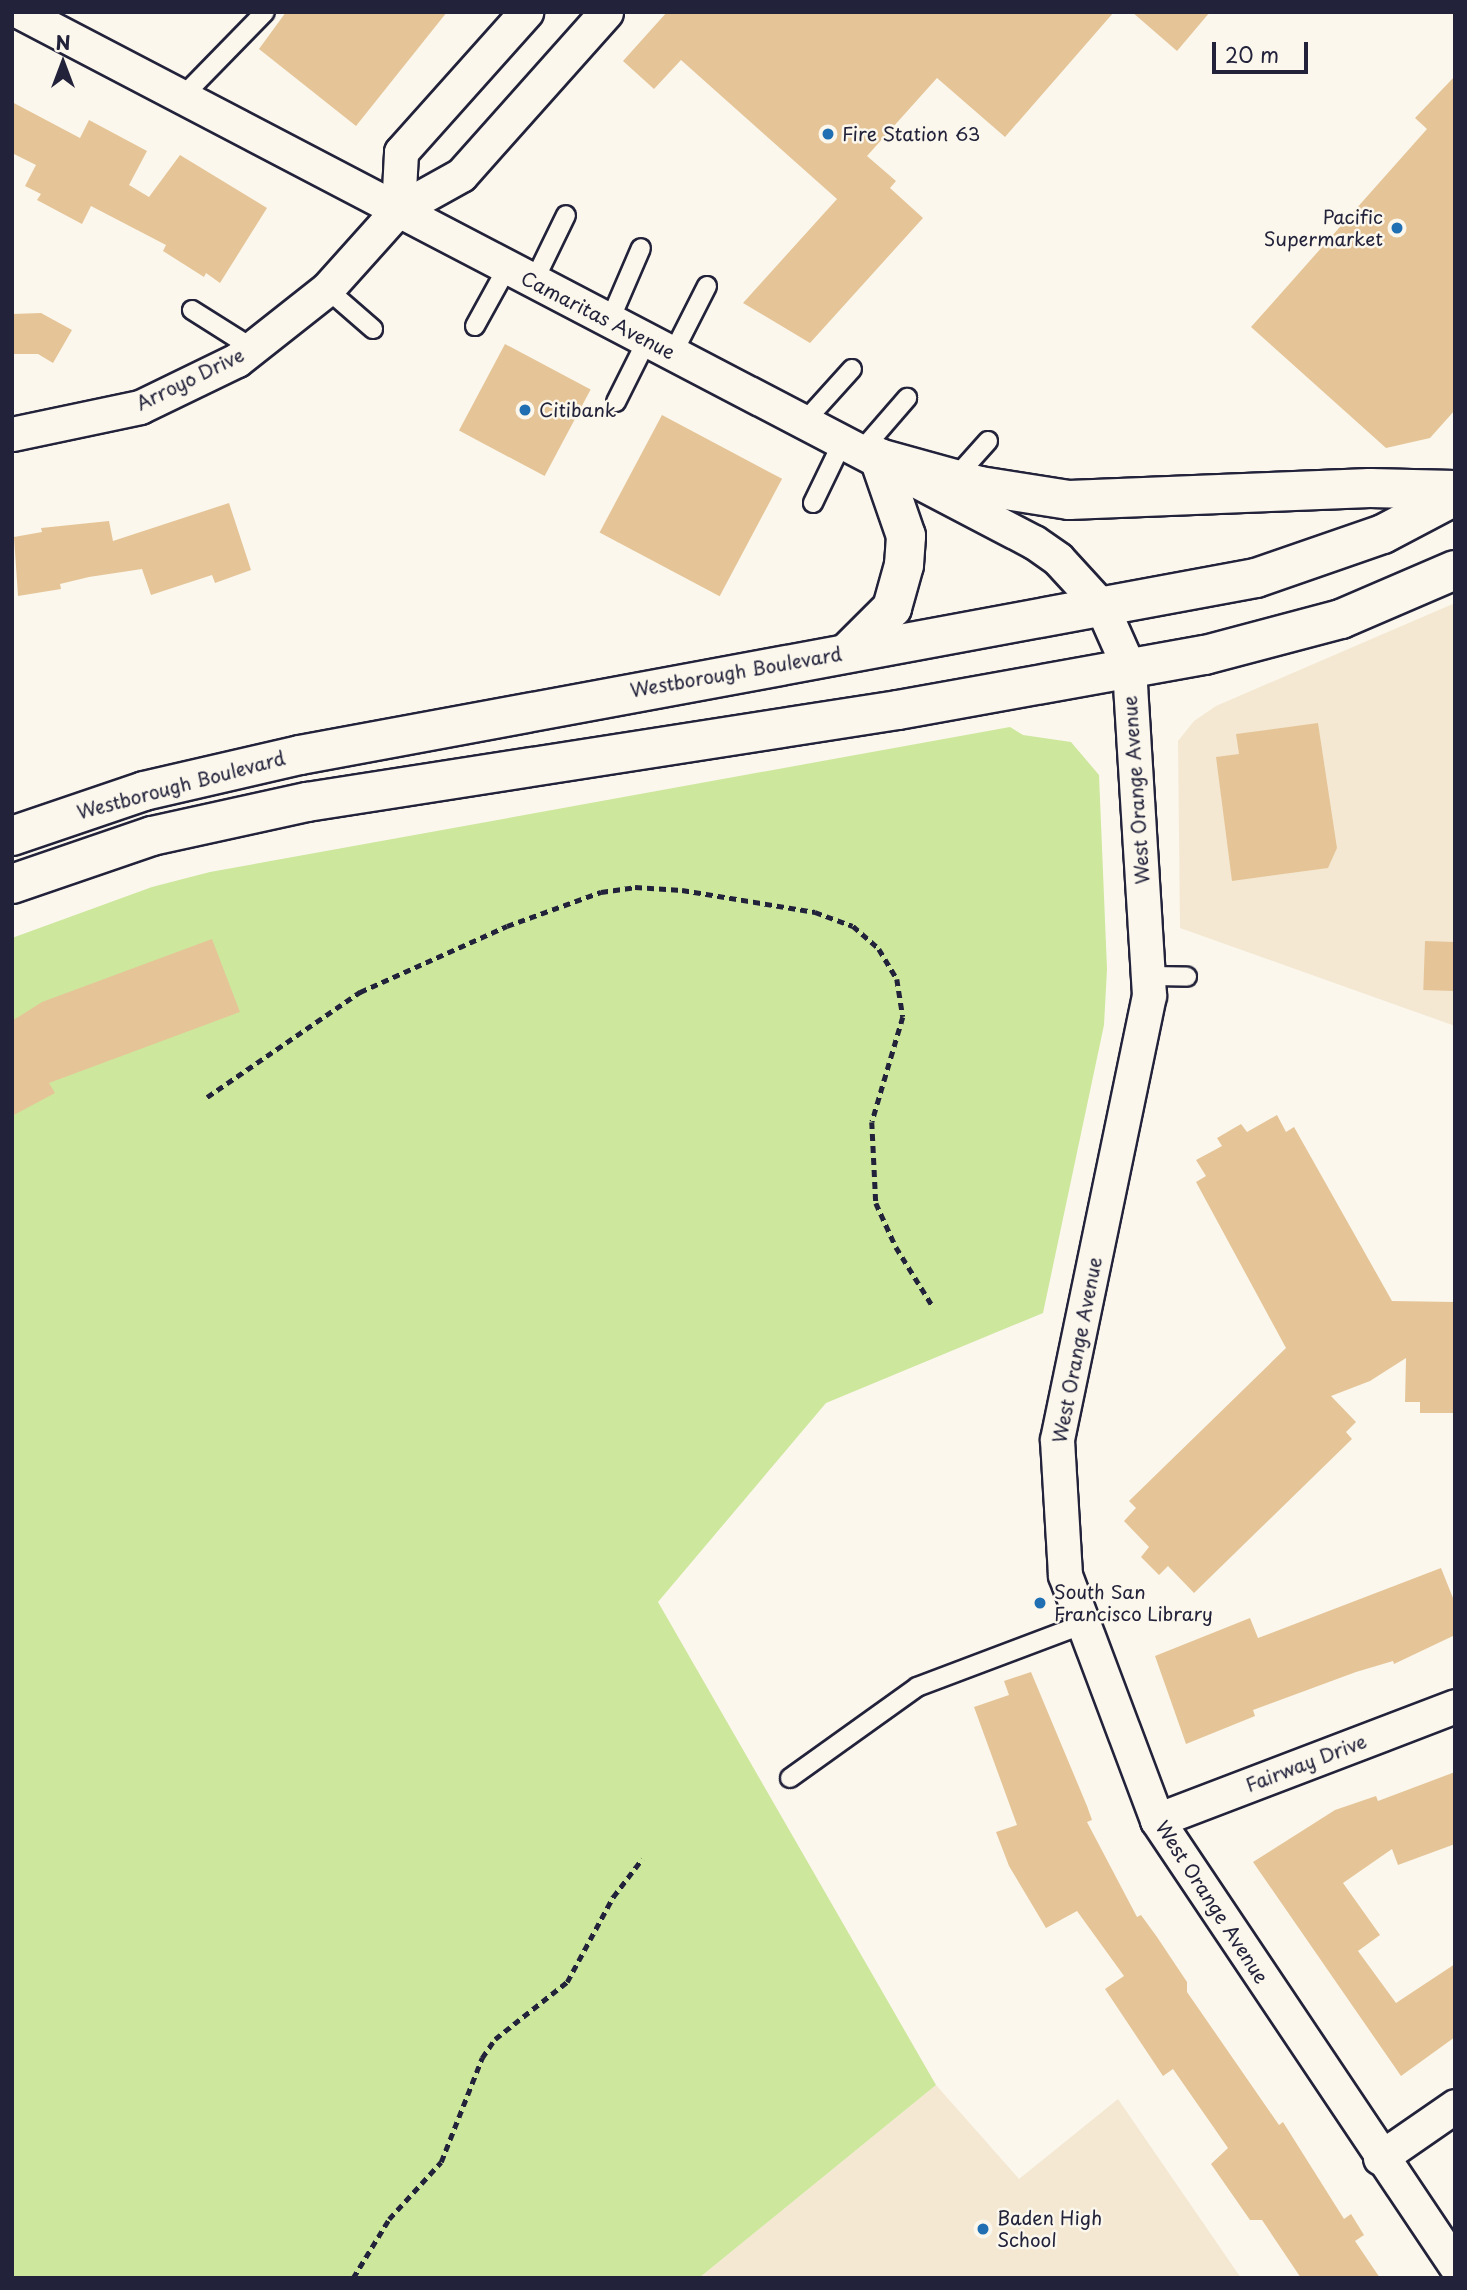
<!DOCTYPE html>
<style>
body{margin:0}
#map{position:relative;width:1467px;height:2290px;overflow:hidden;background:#fbf7ec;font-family:"Playpen Sans",sans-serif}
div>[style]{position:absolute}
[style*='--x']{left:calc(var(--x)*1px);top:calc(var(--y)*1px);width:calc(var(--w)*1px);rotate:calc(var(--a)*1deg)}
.built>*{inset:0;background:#f4e8d3}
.green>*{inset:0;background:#cde79d}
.building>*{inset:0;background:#e5c598;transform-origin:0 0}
.path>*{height:4.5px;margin-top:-2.25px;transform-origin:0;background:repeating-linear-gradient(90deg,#22223b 0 7px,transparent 0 12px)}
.roads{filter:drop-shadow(2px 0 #22223b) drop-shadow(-2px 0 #22223b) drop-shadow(0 2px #22223b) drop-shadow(0 -2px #22223b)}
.lane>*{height:18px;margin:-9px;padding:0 9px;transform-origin:9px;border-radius:9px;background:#fbf7ec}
.street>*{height:33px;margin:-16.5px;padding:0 16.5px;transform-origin:16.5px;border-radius:16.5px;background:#fbf7ec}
.secondary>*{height:38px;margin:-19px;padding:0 19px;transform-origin:19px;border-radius:19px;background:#fbf7ec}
.dots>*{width:19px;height:19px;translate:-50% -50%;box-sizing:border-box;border:4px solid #fbf7ec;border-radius:50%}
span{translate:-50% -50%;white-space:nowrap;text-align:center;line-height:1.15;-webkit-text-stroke:5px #fbf7ec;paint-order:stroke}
.poi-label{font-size:19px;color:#22223b}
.left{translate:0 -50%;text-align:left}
.right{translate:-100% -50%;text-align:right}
.street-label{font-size:19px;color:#22223b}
.frame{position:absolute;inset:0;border:14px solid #22223b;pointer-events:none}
.north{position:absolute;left:28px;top:28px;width:70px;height:70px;-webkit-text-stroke:5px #fbf7ec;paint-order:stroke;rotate:0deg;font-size:19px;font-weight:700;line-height:28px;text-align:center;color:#22223b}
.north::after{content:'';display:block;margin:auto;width:24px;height:32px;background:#22223b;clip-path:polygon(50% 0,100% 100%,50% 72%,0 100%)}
.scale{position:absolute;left:1212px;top:42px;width:96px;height:32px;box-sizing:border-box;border:4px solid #22223b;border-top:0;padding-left:9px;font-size:21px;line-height:24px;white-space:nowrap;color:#22223b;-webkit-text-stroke:5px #fbf7ec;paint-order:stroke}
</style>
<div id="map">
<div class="built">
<i style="clip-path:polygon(1455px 603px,1455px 1026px,1180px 928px,1178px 741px,1194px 721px,1216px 706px)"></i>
<i style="clip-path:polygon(936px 2085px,1019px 2179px,1118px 2099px,1241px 2278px,699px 2278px)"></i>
</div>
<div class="green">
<i style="clip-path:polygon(1010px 727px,1023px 735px,1071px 742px,1099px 775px,1107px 969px,1104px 1025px,1043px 1313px,826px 1403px,658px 1602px,936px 2085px,699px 2278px,12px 2278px,12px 938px,152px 887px,210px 872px)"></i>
</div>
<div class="building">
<i style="clip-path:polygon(286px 12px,447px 12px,356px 126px,259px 49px)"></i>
<i style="clip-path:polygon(667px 12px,1114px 12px,1005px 137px,937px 78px,867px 156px,896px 181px,890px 188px,923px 218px,810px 343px,743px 303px,837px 199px,681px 60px,654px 89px,623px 61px)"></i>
<i style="clip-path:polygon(1132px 12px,1210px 12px,1177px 51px)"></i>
<i style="clip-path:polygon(1455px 76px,1455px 410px,1430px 438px,1386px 448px,1251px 327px,1427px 129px,1415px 118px)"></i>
<i style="clip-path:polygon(12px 102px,80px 138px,89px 120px,147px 151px,129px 185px,149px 197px,180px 155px,267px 208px,220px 283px,206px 273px,204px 277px,163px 251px,166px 245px,91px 206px,82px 224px,37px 200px,41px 194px,25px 186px,36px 165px,12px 153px)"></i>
<i style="clip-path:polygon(41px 313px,72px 330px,53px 363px,38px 354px,12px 354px,12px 314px)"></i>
<i style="left:505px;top:344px;width:97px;height:98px;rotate:28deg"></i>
<i style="left:662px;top:415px;width:136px;height:133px;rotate:28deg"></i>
<i style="clip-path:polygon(229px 503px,251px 570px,215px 583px,212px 575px,151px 595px,142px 569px,89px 577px,60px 584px,61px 589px,18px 596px,14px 537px,42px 532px,41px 528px,109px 521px,113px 541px)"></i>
<i style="clip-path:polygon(1318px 723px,1337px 848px,1328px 868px,1232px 881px,1216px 757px,1239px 754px,1236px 734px)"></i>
<i style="clip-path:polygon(212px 939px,240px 1012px,49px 1083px,55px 1093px,12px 1116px,12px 1021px,42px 1002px)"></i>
<i style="left:1425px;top:941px;width:30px;height:49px;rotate:2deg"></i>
<i style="clip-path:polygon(1277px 1115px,1286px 1132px,1294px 1127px,1392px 1301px,1455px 1302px,1455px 1413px,1420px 1413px,1420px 1402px,1405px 1402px,1406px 1358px,1370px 1381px,1331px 1396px,1356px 1422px,1346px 1432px,1352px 1439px,1194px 1593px,1168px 1566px,1159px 1575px,1141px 1557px,1149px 1547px,1124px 1521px,1136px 1508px,1129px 1501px,1286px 1348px,1196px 1182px,1206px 1176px,1196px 1160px,1222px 1146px,1217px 1138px,1241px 1124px,1247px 1132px)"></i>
<i style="clip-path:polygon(1441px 1568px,1455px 1603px,1455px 1635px,1394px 1664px,1393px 1661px,1356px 1672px,1253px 1710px,1255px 1716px,1186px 1744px,1155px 1656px,1250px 1618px,1258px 1638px)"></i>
<i style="clip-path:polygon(1031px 1672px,1087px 1806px,1092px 1820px,1087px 1822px,1137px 1917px,1141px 1915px,1157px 1937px,1187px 1982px,1187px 1992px,1279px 2125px,1283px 2122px,1344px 2219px,1351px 2214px,1364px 2235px,1355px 2241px,1380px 2278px,1301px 2278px,1262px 2220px,1250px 2220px,1211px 2164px,1228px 2148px,1173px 2069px,1163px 2076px,1105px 1989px,1124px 1976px,1077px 1911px,1046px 1928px,1009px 1866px,996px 1832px,1017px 1825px,974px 1707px,1009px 1695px,1004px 1681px)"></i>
<i style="clip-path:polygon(1455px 1772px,1455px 1844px,1398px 1865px,1392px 1849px,1343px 1883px,1380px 1935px,1358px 1951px,1396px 2003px,1455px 1964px,1455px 2037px,1401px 2076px,1253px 1862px,1335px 1810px,1376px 1796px,1378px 1801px)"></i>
</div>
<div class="path">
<i style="--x:207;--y:1097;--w:186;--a:-34.5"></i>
<i style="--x:360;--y:992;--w:161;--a:-24.2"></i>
<i style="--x:507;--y:926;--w:100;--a:-19.9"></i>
<i style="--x:601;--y:892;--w:34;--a:-8"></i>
<i style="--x:635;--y:887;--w:47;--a:3.7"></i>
<i style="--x:682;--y:890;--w:135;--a:9.4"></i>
<i style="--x:815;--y:912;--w:40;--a:20.2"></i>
<i style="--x:853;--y:926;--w:35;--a:41"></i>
<i style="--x:879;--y:949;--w:35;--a:59"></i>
<i style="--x:897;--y:979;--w:38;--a:81"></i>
<i style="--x:903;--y:1017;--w:109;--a:106.4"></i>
<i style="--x:872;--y:1122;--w:81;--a:87.2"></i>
<i style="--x:876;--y:1203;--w:48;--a:65.6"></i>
<i style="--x:896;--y:1247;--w:68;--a:58.2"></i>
<i style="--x:353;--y:2278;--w:69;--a:-58.6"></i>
<i style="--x:389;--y:2219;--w:77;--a:-47.6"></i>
<i style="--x:441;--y:2162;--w:112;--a:-68.5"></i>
<i style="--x:482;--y:2058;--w:23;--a:-56"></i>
<i style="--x:495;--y:2039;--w:92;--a:-38.4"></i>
<i style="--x:567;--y:1982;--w:97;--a:-61.6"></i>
<i style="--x:613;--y:1897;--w:48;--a:-52.7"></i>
</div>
<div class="roads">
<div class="lane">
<i style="--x:181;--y:98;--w:120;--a:-45.7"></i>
<i style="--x:534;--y:281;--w:73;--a:-64.1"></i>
<i style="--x:327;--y:289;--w:61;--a:41"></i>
<i style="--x:192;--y:310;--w:71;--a:32.3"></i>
<i style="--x:610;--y:320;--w:78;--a:-66.7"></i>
<i style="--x:475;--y:326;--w:66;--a:-61.1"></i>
<i style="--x:673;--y:353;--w:75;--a:-63.1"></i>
<i style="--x:616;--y:402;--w:69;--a:-63.4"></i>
<i style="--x:805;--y:421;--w:70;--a:-47.9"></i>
<i style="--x:862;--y:450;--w:69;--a:-49.1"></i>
<i style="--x:954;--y:479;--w:51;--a:-48.2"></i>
<i style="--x:813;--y:503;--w:69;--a:-64.2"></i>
<i style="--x:1148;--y:976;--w:39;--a:1"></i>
<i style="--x:790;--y:1778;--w:156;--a:-35.6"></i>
<i style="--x:917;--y:1687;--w:175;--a:-20.7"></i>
</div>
<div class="street">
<i style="--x:20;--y:12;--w:1144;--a:27.6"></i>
<i style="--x:1034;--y:542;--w:29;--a:35"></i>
<i style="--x:1058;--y:559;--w:65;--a:47.5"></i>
<i style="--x:1102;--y:607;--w:67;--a:66.1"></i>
<i style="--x:1129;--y:668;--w:328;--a:86.5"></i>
<i style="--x:1149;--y:995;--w:454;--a:101.7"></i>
<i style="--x:1057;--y:1440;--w:135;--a:86.6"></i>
<i style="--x:1065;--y:1575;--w:262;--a:69.4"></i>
<i style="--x:1157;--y:1820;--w:536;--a:56.19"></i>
<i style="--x:398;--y:210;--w:58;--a:-87"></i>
<i style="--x:401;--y:152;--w:188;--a:-48.2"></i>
<i style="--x:12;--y:434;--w:131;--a:-11.9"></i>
<i style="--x:140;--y:407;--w:108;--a:-25.9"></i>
<i style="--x:237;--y:360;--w:115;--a:-38.3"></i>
<i style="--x:327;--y:289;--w:106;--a:-48.1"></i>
<i style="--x:398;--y:210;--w:72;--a:-29.1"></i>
<i style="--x:461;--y:175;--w:218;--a:-48.3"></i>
<i style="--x:1157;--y:1820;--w:319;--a:-20.9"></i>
<i style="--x:1380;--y:2158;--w:91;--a:-34.7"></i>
</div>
<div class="secondary">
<i style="--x:879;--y:458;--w:105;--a:15.5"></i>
<i style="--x:980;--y:486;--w:90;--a:8.9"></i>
<i style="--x:1069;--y:500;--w:301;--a:-2.3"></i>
<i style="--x:1370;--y:488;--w:85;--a:1.3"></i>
<i style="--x:849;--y:651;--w:61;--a:-45"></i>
<i style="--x:892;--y:608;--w:45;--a:-74.4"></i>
<i style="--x:904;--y:565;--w:29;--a:-86"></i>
<i style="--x:906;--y:536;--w:83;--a:-109.1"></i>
<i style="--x:12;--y:836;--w:139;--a:-18.8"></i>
<i style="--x:144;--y:791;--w:160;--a:-13"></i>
<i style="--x:300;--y:755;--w:972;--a:-10.49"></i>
<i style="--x:1256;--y:578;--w:134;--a:-19.1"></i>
<i style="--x:1383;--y:534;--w:81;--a:-27.8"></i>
<i style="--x:12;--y:884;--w:148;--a:-18.9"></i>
<i style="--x:152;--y:836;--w:159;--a:-12.4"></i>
<i style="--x:307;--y:802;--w:598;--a:-8.85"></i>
<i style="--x:898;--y:710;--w:312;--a:-10.2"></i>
<i style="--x:1205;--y:655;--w:141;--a:-14.8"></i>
<i style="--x:1341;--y:619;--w:124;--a:-23.3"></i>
</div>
</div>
<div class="dots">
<i style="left:828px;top:134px;background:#1f6fb2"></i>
<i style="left:1397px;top:228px;background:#1f6fb2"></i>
<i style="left:525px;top:410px;background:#1f6fb2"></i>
<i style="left:1040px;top:1603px;background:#1f6fb2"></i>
<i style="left:983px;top:2229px;background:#1f6fb2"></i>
</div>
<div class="poi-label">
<span class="left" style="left:842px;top:134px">Fire Station 63</span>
<span class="right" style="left:1383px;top:228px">Pacific<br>Supermarket</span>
<span class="left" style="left:539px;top:410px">Citibank</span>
<span class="left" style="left:1054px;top:1603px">South San<br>Francisco Library</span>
<span class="left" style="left:997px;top:2229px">Baden High<br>School</span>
</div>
<div class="street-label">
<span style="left:598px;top:315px;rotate:27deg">Camaritas Avenue</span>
<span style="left:190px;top:379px;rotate:-26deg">Arroyo Drive</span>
<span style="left:736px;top:672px;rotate:-10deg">Westborough Boulevard</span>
<span style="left:181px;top:785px;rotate:-15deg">Westborough Boulevard</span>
<span style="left:1136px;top:790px;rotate:-94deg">West Orange Avenue</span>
<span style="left:1077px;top:1350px;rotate:-79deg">West Orange Avenue</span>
<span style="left:1306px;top:1763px;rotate:-21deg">Fairway Drive</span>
<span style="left:1212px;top:1902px;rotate:57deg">West Orange Avenue</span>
</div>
<div class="frame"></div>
<div class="north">N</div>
<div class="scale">20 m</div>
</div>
